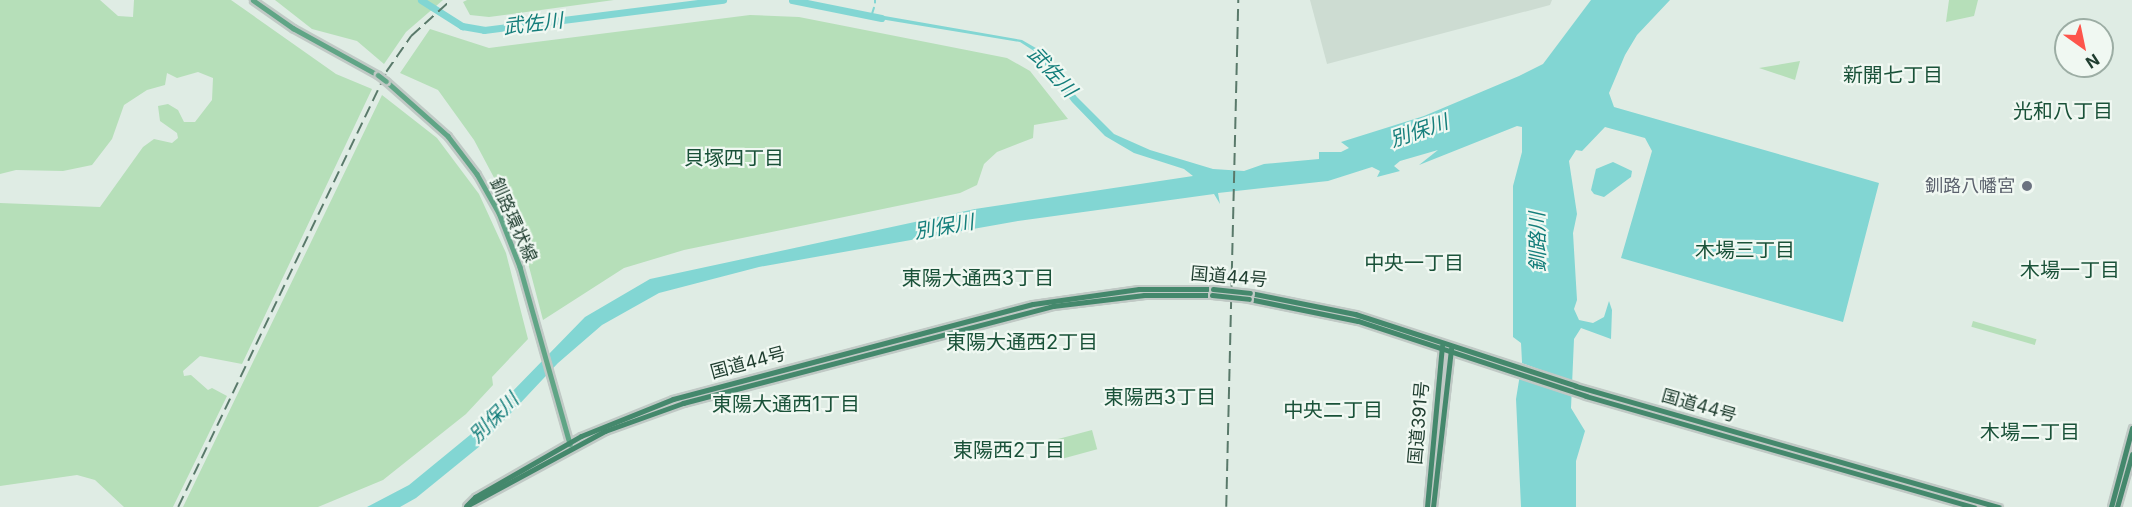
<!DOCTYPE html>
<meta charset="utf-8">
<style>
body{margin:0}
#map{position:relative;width:2132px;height:507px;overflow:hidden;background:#dfece4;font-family:Inter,"Noto Sans JP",sans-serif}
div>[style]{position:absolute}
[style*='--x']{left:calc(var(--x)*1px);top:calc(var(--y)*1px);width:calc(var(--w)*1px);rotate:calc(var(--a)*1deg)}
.built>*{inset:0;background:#cddcd2}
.green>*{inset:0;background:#b6dfb9;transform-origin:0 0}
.water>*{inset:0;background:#82d6d3}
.pier>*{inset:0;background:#dfece4}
.stream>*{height:1.5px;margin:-0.75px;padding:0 0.75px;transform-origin:0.75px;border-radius:0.75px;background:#82d6d3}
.river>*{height:7px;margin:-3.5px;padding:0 3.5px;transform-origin:3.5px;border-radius:3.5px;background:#82d6d3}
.roads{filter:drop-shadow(2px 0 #c0c9c5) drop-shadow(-2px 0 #c0c9c5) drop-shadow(0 2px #c0c9c5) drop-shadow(0 -2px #c0c9c5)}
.primary>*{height:4.5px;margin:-2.25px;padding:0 2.25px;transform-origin:2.25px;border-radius:2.25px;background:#60a586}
.trunk>*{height:5px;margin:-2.5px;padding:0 2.5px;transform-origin:2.5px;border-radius:2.5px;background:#44886c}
.rail>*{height:1.5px;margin-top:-0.75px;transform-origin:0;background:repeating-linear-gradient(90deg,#59796a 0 12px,transparent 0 18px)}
.bridges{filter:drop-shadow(2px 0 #c0c9c5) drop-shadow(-2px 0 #c0c9c5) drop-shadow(0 2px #c0c9c5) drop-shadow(0 -2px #c0c9c5)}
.primary-bridge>*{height:4.5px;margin:-2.25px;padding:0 2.25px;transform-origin:2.25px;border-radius:2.25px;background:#60a586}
.trunk-bridge>*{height:5px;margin:-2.5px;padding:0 2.5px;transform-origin:2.5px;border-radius:2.5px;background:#44886c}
.dots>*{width:16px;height:16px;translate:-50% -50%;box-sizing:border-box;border:3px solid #f0f8f2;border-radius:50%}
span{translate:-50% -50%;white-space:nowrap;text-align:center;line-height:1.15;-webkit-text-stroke:4.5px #f0f8f2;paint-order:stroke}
.worship-label{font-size:18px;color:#5b616d}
.right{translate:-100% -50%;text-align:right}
.street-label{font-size:18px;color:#1f3d2f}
.water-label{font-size:20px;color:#147e7b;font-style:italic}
.neighbourhood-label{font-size:20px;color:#195138}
.north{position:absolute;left:2054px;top:18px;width:60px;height:60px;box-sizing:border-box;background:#f0f8f2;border:2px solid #9cada4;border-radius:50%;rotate:147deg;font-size:16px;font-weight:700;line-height:24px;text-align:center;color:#1f3d2f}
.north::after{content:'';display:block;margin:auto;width:21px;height:27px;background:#fd554c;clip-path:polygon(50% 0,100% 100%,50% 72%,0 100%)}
</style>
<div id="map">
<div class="built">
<i style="clip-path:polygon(1310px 0,1552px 0,1550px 5px,1327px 64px)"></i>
</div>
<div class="green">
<i style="clip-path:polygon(0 0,100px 0,118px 16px,133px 17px,134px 0,231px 0,336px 74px,372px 89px,242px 364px,200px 356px,183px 371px,184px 376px,191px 375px,208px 390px,212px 388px,227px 396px,173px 507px,124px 507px,95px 480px,77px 475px,0 486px,0 203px,100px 207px,143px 147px,154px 139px,172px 143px,178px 138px,177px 133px,160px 121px,158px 106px,168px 104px,178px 110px,184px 122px,195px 122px,212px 100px,213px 78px,198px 72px,177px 78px,167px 73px,165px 85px,147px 90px,124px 105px,112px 139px,92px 165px,63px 171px,16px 170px,0 174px)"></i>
<i style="clip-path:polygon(275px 0,443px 0,406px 32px,384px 64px,357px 41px,312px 29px)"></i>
<i style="clip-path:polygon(467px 0,614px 0,489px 17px,470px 15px,463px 2px)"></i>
<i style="clip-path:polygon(1949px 0,1978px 0,1974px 16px,1946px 22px)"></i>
<i style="clip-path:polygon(750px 15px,799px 17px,1007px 58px,1030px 71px,1068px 119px,1034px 125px,1033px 138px,997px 152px,984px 164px,977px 185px,960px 193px,684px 250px,624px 268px,543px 320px,517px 221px,474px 140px,438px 90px,400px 73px,430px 29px,489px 48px)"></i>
<i style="clip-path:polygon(1800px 61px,1795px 80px,1759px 68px)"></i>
<i style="clip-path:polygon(382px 95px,437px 138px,479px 194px,506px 253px,528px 339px,492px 377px,493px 385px,466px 414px,383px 480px,318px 507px,183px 507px)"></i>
<i style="left:1973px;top:321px;width:66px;height:6px;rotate:16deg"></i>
<i style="left:1092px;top:430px;width:20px;height:38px;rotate:75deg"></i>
</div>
<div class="water">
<i style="clip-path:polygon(1591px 0,1670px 0,1637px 35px,1625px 55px,1609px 93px,1614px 107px,1879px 183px,1843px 322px,1621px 258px,1652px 151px,1645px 138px,1605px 127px,1582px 151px,1576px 150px,1569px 161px,1577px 214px,1573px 233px,1577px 300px,1574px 309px,1579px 320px,1593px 323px,1604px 317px,1609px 301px,1612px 310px,1611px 339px,1581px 328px,1574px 339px,1571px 408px,1585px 431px,1576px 461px,1576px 507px,1521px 507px,1516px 399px,1522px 362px,1521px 343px,1513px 337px,1513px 186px,1522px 152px,1522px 127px,1517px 126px,1419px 165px,1438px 150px,1400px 161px,1394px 166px,1400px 171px,1377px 177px,1380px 171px,1372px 167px,1328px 181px,1218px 193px,1220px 204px,1214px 194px,1018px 221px,759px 267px,659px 293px,602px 325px,558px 363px,480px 446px,416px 498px,400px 507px,367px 507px,409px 485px,470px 435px,585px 317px,650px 279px,975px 209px,1193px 176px,1184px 169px,1134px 153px,1105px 136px,1072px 102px,1034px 51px,1020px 42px,880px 19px,873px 14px,1022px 40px,1041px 51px,1077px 97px,1114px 134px,1150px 150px,1213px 169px,1244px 171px,1264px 164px,1319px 159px,1319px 152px,1341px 152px,1349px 148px,1341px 142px,1424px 116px,1519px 76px,1543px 64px)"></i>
<i style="clip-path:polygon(1613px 162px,1632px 171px,1631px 177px,1604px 197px,1594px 194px,1591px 190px,1596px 169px)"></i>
</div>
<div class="pier">
<i style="clip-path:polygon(1519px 362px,1576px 383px,1575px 397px,1518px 377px)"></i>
</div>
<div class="stream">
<i style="--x:875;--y:3;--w:3;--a:-90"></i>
<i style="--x:872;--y:14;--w:6;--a:-72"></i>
</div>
<div class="river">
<i style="--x:421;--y:0;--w:49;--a:32.4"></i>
<i style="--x:462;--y:26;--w:22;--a:10"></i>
<i style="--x:484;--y:30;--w:241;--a:-7.2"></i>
<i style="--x:792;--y:0;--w:91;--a:11.4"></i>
</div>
<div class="roads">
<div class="primary">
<i style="--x:253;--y:0;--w:49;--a:35"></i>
<i style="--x:293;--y:28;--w:97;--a:28.9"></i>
<i style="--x:386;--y:81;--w:83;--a:41.6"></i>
<i style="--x:448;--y:136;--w:48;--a:52.7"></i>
<i style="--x:477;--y:174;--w:45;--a:60.6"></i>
<i style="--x:499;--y:213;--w:58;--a:68.7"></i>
<i style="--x:520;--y:267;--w:184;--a:74.2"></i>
</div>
<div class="trunk">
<i style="--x:1250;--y:293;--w:107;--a:11.3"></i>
<i style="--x:1355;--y:314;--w:232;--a:18"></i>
<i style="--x:1576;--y:386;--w:440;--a:16"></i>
<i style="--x:1249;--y:299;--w:111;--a:11.4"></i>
<i style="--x:1358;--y:321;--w:240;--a:18.2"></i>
<i style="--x:1586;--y:396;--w:404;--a:16"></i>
<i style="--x:468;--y:505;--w:156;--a:-28.4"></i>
<i style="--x:605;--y:431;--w:83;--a:-19.7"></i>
<i style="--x:683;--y:403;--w:383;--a:-14.7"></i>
<i style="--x:1053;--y:306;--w:92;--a:-6.9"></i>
<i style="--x:1144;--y:295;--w:68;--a:0"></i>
<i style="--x:466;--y:506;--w:13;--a:-45"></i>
<i style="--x:475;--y:497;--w:122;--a:-29.9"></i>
<i style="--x:581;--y:436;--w:99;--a:-21.9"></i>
<i style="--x:673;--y:399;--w:372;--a:-14.8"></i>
<i style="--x:1033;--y:304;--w:107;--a:-8.1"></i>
<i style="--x:1139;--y:289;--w:74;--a:0"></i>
<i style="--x:1427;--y:507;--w:162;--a:-84.7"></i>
<i style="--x:1433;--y:507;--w:160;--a:-83.5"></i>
<i style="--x:2111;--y:507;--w:82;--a:-75.1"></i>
<i style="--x:2117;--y:507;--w:55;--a:-74.2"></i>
</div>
</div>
<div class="rail">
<i style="--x:178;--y:507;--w:482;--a:-64.4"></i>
<i style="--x:386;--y:72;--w:44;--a:-55.2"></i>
<i style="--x:411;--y:36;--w:54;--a:-42"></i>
<i style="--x:1226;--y:507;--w:507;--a:-88.64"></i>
</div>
<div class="bridges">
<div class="primary-bridge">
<i style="--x:378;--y:75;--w:10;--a:37"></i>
</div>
<div class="trunk-bridge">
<i style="--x:1213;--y:289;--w:37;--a:6"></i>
<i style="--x:1212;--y:295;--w:37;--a:6"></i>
</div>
</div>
<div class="dots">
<i style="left:2027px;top:186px;background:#6b7280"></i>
</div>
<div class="worship-label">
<span class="right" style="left:2015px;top:186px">釧路八幡宮</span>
</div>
<div class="street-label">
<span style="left:513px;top:220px;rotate:66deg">釧路環状線</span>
<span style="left:1229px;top:277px;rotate:5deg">国道44号</span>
<span style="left:748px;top:363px;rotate:-15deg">国道44号</span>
<span style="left:1699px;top:406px;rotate:16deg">国道44号</span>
<span style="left:1419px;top:423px;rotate:-85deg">国道391号</span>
</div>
<div class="water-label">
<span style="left:533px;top:24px;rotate:-7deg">武佐川</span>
<span style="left:1052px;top:72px;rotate:47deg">武佐川</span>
<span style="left:1419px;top:131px;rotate:-19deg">別保川</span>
<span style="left:944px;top:227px;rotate:-10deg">別保川</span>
<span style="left:1538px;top:242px;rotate:-91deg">釧路川</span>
<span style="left:494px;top:418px;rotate:-45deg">別保川</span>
</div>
<div class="neighbourhood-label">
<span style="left:1893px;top:75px">新開七丁目</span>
<span style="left:2063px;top:111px">光和八丁目</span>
<span style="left:734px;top:158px">貝塚四丁目</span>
<span style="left:1745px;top:250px">木場三丁目</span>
<span style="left:1414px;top:263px">中央一丁目</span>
<span style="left:2070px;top:270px">木場一丁目</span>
<span style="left:978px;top:278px">東陽大通西3丁目</span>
<span style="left:1022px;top:342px">東陽大通西2丁目</span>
<span style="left:1160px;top:397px">東陽西3丁目</span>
<span style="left:786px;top:404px">東陽大通西1丁目</span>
<span style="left:1333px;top:410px">中央二丁目</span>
<span style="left:2030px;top:432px">木場二丁目</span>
<span style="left:1009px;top:450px">東陽西2丁目</span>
</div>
<div class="north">N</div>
</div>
